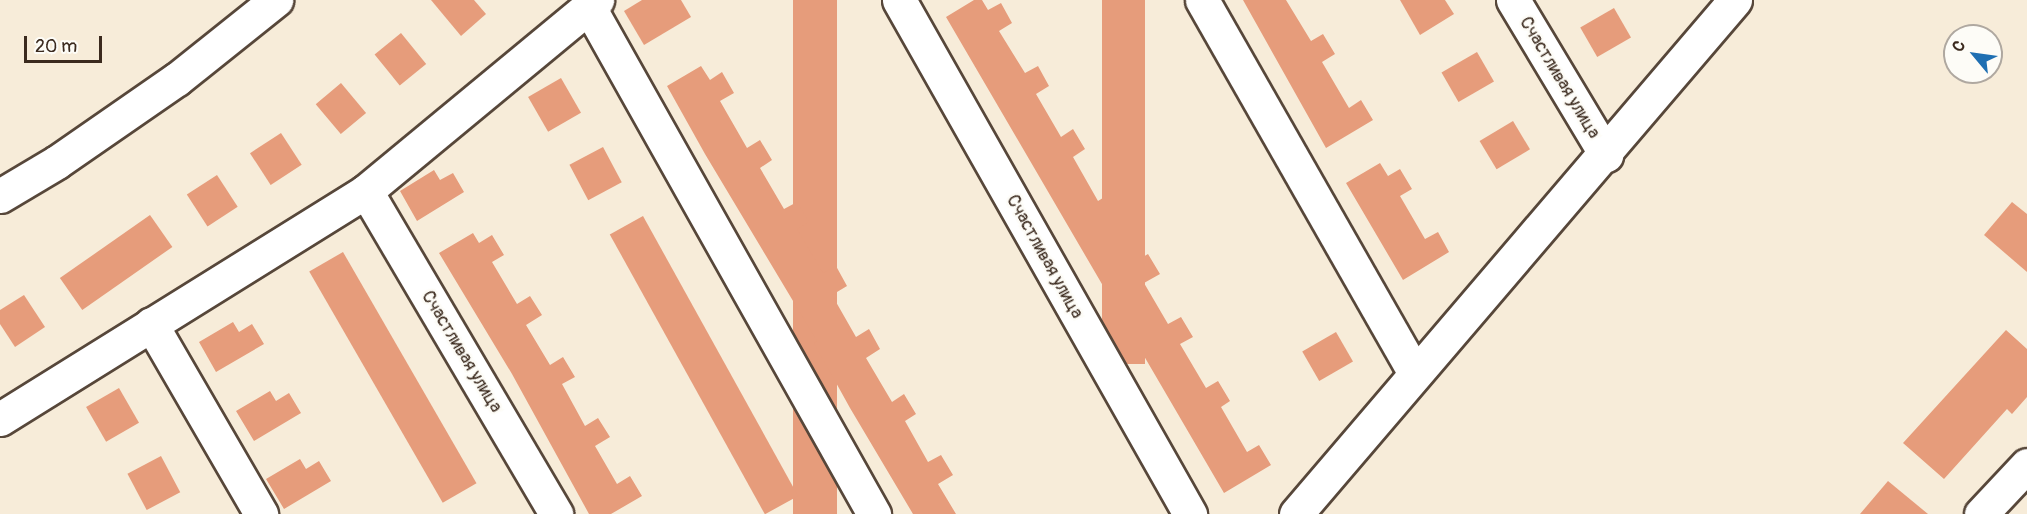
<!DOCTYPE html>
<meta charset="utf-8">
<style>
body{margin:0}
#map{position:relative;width:2027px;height:514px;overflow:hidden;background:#f7ecd9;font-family:Pangolin,sans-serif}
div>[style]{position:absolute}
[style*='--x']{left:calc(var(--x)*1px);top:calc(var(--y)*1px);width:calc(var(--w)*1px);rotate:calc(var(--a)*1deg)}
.building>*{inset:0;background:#e69c7b;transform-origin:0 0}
.roads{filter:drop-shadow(2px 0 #57473a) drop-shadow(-2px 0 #57473a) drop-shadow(0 2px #57473a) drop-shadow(0 -2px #57473a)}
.minor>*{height:33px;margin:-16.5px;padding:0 16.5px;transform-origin:16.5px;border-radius:16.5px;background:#fff}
span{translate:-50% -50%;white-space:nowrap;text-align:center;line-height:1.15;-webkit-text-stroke:5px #fdfcf7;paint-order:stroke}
.street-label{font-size:18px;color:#3b2a1e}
.north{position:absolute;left:1943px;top:24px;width:60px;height:60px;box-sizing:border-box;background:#fdfcf7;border:2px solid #afa8a0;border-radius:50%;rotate:299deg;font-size:16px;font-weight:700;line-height:24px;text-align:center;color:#3b2a1e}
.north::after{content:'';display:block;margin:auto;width:21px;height:27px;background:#1f6fb2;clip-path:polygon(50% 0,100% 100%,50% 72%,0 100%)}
.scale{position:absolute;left:24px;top:36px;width:78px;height:27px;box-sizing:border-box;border:3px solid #3b2a1e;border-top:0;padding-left:8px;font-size:18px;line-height:21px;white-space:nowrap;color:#3b2a1e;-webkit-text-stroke:4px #fdfcf7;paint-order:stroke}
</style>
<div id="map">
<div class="building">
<i style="clip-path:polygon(431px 0,474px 0,486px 14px,461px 36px)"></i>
<i style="clip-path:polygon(642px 0,681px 0,691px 17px,644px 45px,624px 11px)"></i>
<i style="left:793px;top:0;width:44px;height:594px"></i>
<i style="clip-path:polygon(974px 0,982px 0,988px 10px,1001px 3px,1012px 23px,999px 31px,1025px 73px,1038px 66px,1049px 86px,1036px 94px,1061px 137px,1073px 129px,1085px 149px,1073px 157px,1098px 201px,1111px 193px,1123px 214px,1111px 220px,1136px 261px,1148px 254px,1160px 274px,1144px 283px,1168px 324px,1181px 317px,1193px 337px,1180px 344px,1206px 388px,1218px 381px,1230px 401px,1221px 407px,1247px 452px,1259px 445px,1271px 465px,1224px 493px,946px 17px)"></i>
<i style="left:1102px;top:0;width:43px;height:364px"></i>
<i style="clip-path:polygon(1243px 0,1286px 0,1311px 41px,1323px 34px,1335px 54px,1322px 62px,1349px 108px,1361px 100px,1373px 120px,1326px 148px)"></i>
<i style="clip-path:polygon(1400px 0,1445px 0,1454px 14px,1420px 35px)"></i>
<i style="left:1614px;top:8px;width:34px;height:39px;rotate:60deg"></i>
<i style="left:401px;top:33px;width:40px;height:34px;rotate:51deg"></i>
<i style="left:1477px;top:52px;width:34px;height:41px;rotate:60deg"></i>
<i style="clip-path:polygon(701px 66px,710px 80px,722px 72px,734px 93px,720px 101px,747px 148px,760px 140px,772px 160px,760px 168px,784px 209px,797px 202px,809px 222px,797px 229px,823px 273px,836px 266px,847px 286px,832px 295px,856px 337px,869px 329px,880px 349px,866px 358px,892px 402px,904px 394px,916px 414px,905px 421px,928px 462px,941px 455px,953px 475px,938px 484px,956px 514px,913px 514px,850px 408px,814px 343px,817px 341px,705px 154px,667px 86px)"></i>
<i style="left:561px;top:78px;width:40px;height:38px;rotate:60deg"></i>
<i style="left:341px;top:83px;width:39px;height:33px;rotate:50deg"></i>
<i style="left:1513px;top:121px;width:33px;height:39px;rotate:59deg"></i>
<i style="left:281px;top:133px;width:38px;height:37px;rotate:57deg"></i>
<i style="left:603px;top:147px;width:40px;height:38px;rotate:62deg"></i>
<i style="clip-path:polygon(1380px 163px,1388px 176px,1400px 169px,1412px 189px,1400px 196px,1425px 239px,1438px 232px,1449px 252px,1403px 280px,1346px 183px)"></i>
<i style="clip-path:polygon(434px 170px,440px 180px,453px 173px,464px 192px,417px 221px,400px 191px)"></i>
<i style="left:217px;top:175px;width:38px;height:36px;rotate:57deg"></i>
<i style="clip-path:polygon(2012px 202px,2027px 214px,2027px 272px,1984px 235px)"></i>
<i style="left:150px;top:215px;width:39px;height:110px;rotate:55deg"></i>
<i style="left:643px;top:216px;width:320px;height:38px;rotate:61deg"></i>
<i style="clip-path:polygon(473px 233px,479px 243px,492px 235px,504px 255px,492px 262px,517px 304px,530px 296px,542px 315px,526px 325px,550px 365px,563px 357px,575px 377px,562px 384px,585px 426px,598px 418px,610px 437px,595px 446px,617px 484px,630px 476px,642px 496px,611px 514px,589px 514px,512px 374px,439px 253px)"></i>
<i style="left:343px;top:252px;width:267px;height:39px;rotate:60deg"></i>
<i style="clip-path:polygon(24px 295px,45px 327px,15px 347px,0 324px,0 310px)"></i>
<i style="clip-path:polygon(233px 322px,239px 332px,252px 324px,264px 344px,216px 372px,199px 342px)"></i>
<i style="clip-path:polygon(2006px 330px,2027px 349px,2027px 397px,2012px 414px,2007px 409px,1944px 479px,1903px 443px)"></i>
<i style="left:1336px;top:332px;width:34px;height:39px;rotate:60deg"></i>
<i style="left:119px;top:388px;width:40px;height:38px;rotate:60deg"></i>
<i style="clip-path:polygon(270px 391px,276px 401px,289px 393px,301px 413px,254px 441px,236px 411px)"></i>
<i style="left:161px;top:456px;width:41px;height:38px;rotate:62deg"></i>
<i style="clip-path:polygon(300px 459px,306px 469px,319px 461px,331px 481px,284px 509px,266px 479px)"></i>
<i style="clip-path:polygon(1888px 481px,1928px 514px,1860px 514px)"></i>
</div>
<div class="roads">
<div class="minor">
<i style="--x:899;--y:0;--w:591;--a:60.48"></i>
<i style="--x:1202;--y:0;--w:428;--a:60.3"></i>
<i style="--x:1513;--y:0;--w:181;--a:59"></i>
<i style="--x:589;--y:7;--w:582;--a:60.66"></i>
<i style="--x:366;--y:191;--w:375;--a:59.5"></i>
<i style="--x:0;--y:196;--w:66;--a:-30.8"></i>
<i style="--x:57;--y:162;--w:146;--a:-34.7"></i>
<i style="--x:177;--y:79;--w:127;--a:-38.6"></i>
<i style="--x:151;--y:324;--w:220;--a:59.9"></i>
<i style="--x:0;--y:419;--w:431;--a:-31.9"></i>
<i style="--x:366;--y:191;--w:300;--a:-39.6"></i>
<i style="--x:1296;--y:514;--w:676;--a:-49.5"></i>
<i style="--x:1981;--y:514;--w:67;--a:-46.8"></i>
</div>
</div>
<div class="street-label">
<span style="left:1559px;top:78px;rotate:59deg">Счастливая улица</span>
<span style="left:1044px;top:257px;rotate:61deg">Счастливая улица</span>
<span style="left:461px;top:352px;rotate:59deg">Счастливая улица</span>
</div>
<div class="north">С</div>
<div class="scale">20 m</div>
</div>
